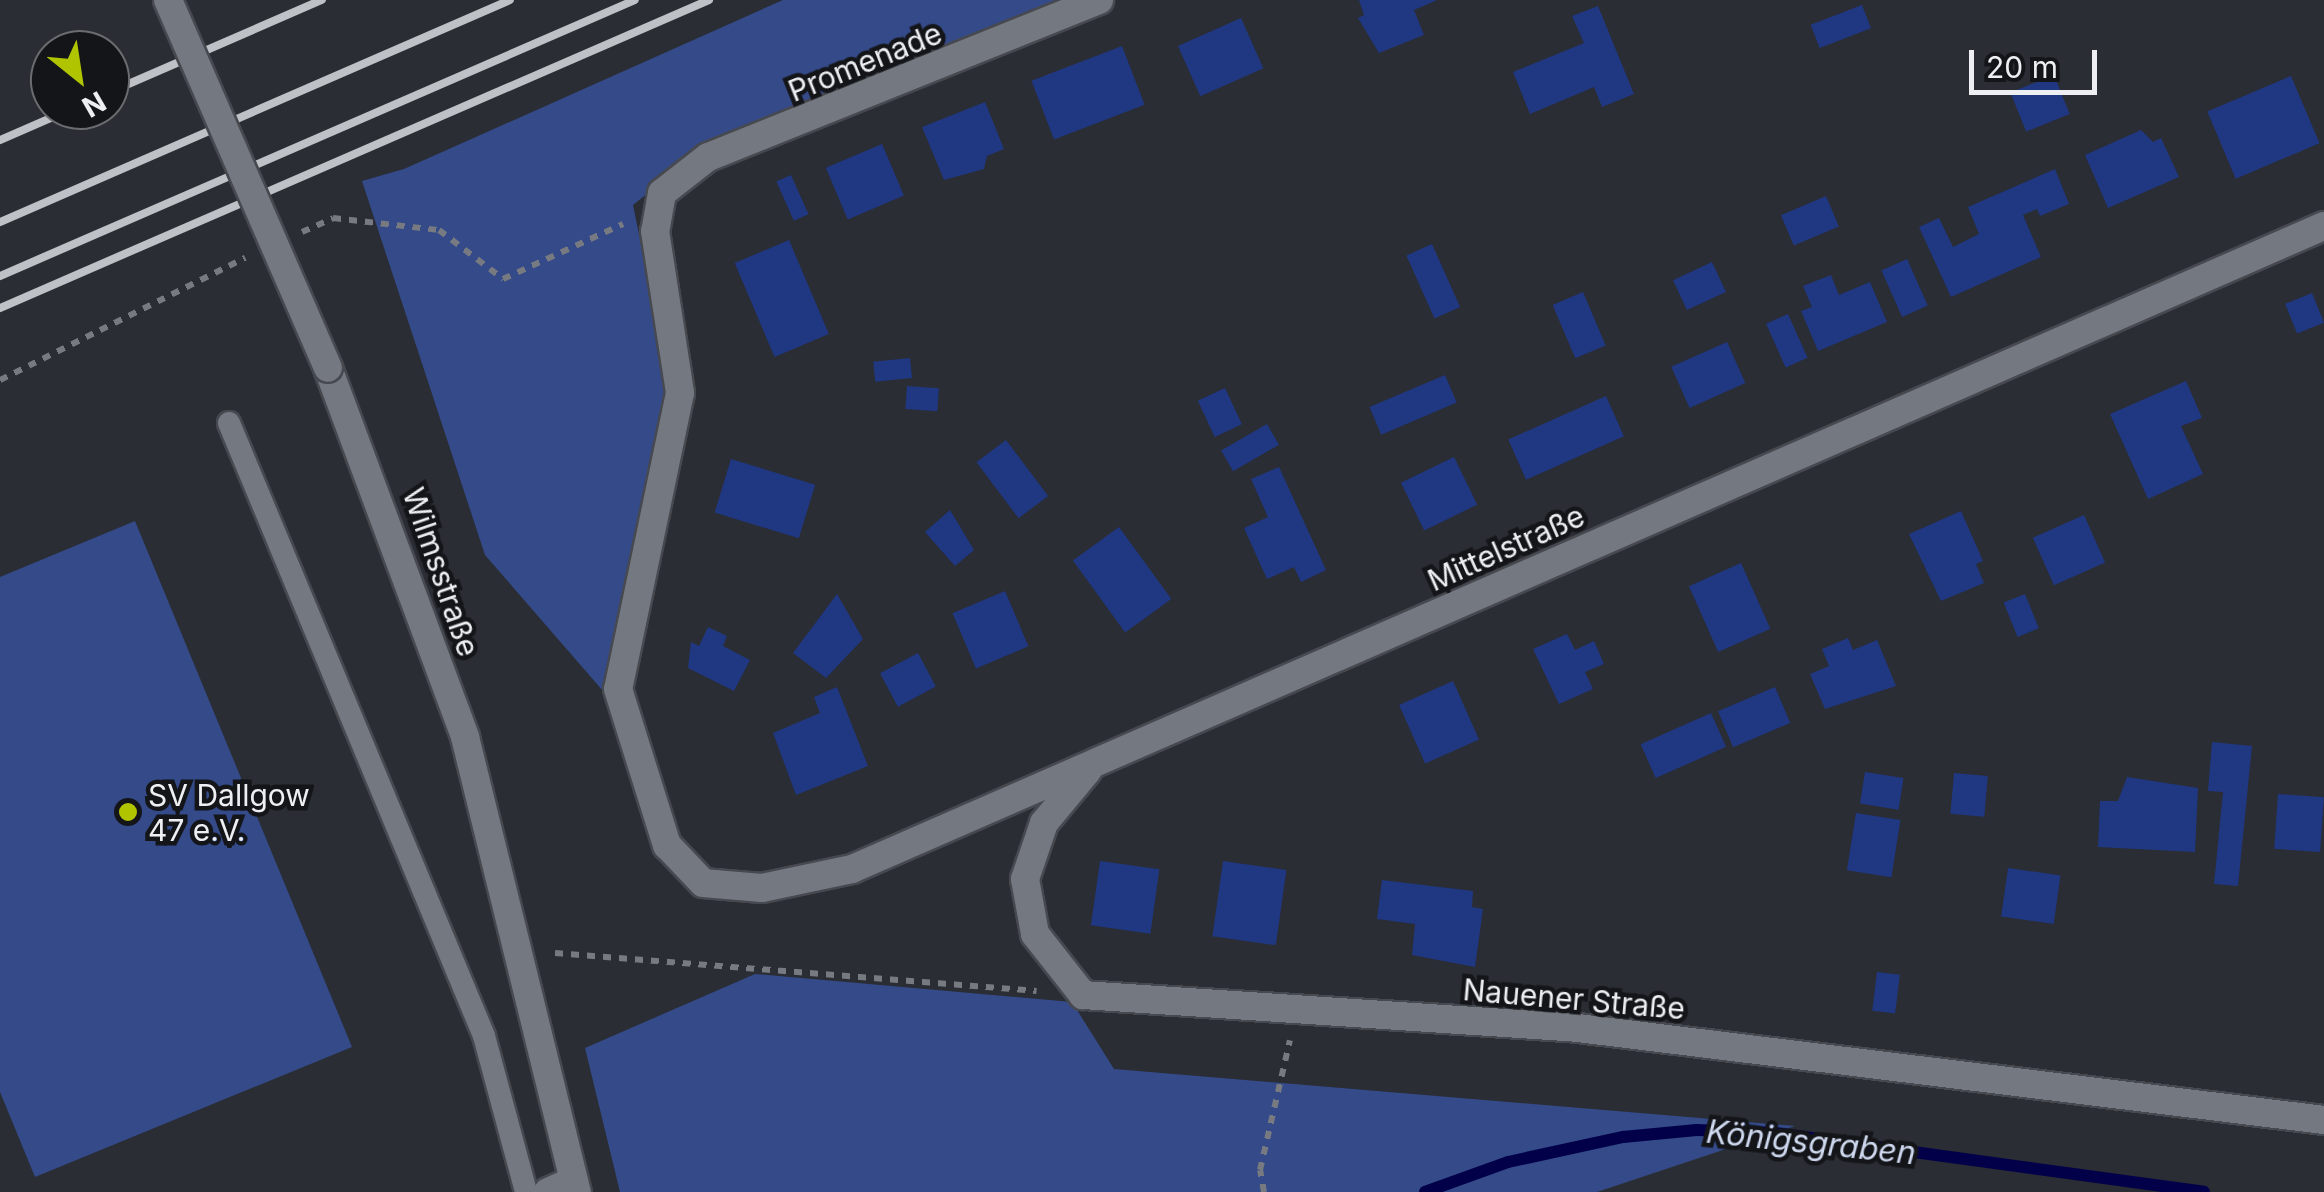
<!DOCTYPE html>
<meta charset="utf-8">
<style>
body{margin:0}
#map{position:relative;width:2324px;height:1192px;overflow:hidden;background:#2a2d34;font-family:Inter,sans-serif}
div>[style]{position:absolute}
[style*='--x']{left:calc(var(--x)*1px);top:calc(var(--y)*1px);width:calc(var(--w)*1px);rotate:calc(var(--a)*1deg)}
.green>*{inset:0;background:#344a89}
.stream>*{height:12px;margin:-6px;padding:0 6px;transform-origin:6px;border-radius:6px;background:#03004a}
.building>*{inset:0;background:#203782;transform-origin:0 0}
.path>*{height:6px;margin-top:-3px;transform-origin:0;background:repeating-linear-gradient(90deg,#777a80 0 8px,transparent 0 16px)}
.roads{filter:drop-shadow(2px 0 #474950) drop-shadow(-2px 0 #474950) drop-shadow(0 2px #474950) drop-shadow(0 -2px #474950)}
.service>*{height:22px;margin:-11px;padding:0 11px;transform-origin:11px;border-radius:11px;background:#747880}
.minor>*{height:28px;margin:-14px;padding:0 14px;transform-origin:14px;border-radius:14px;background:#747880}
.tertiary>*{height:28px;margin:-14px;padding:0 14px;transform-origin:14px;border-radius:14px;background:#747880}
.rail>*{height:8px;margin:-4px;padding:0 4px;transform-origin:4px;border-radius:4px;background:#bec1c5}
.bridges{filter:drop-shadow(2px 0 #474950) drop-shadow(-2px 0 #474950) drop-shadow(0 2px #474950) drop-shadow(0 -2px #474950)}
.tertiary-bridge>*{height:28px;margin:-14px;padding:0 14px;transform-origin:14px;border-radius:14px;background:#747880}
.dots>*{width:28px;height:28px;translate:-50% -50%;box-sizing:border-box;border:5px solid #141519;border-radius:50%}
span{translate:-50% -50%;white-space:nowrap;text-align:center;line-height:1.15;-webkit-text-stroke:9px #141519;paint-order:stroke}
.street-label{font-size:30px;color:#edeff3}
.poi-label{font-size:30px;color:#edeff3}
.left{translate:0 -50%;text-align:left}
.water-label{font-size:32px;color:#ced8ee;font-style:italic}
.north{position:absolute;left:30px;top:30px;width:100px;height:100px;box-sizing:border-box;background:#141519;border:2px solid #6b6c70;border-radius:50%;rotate:150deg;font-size:28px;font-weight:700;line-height:40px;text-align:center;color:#edeff3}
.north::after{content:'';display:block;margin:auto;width:35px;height:45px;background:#b0c500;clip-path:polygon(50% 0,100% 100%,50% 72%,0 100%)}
.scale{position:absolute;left:1969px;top:50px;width:128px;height:45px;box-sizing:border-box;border:5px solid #edeff3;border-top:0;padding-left:12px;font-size:30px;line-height:35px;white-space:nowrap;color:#edeff3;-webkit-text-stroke:8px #141519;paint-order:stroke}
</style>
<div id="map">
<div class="green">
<i style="clip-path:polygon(783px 0,1059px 0,695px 155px,633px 205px,671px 390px,603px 691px,485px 555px,362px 181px,404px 169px)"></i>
<i style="clip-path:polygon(135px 521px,352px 1047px,35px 1177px,0 1092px,0 577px)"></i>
<i style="clip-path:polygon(755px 974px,1072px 1002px,1114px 1069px,1795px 1126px,1597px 1192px,620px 1192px,585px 1048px)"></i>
</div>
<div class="stream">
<i style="--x:1425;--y:1192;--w:88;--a:-19.9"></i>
<i style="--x:1508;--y:1162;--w:118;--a:-12.3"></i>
<i style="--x:1623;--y:1137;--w:74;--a:-5.4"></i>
<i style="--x:1697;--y:1130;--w:78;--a:2.2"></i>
<i style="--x:1775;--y:1133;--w:433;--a:7.8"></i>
</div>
<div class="building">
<i style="clip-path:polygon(1359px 0,1437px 0,1414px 10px,1424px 35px,1379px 53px,1358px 18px,1364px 15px)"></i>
<i style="left:1862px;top:5px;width:25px;height:55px;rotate:69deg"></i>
<i style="clip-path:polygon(1598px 6px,1634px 94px,1602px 107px,1594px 87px,1530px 114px,1513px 72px,1584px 43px,1572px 16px)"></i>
<i style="left:1241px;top:18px;width:55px;height:69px;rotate:66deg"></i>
<i style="left:1122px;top:46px;width:63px;height:97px;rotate:69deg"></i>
<i style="left:2054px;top:75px;width:42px;height:47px;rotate:68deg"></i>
<i style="left:2291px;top:76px;width:73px;height:91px;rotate:67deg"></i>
<i style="clip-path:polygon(985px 102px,1004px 149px,987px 156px,984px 169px,944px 180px,922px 127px)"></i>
<i style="clip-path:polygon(2141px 130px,2153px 142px,2161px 138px,2179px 177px,2108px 208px,2085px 155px)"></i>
<i style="left:882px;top:144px;width:56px;height:61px;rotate:67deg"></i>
<i style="clip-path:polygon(2055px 169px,2069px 204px,2040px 216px,2037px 209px,2023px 215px,2041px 257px,1951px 297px,1919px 227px,1939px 218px,1953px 247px,1979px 234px,1968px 207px)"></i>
<i style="left:791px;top:175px;width:43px;height:16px;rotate:66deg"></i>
<i style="left:1826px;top:196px;width:33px;height:49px;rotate:67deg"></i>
<i style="left:789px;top:240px;width:102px;height:59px;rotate:67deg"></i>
<i style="left:1432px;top:244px;width:69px;height:28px;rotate:66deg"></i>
<i style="left:1907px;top:259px;width:51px;height:28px;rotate:66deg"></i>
<i style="left:1712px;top:262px;width:33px;height:43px;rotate:65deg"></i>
<i style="clip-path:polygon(1831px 275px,1839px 295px,1870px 282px,1887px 322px,1818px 351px,1801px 311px,1812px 307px,1803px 286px)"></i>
<i style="left:1583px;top:292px;width:58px;height:33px;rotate:67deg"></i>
<i style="left:2312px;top:293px;width:32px;height:29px;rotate:68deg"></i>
<i style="left:1788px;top:314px;width:48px;height:24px;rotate:66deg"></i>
<i style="left:1727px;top:342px;width:45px;height:61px;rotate:66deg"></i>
<i style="left:910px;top:358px;width:20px;height:37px;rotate:84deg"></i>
<i style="left:1445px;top:375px;width:30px;height:82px;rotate:67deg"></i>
<i style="clip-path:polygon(2186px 381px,2202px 418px,2181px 426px,2203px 474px,2148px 499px,2110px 414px)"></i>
<i style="left:907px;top:386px;width:32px;height:23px;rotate:4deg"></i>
<i style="left:1225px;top:388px;width:40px;height:30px;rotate:65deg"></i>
<i style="left:1606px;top:396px;width:44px;height:107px;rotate:66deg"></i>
<i style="left:1267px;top:424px;width:24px;height:53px;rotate:60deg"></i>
<i style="left:1006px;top:440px;width:70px;height:37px;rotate:53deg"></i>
<i style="left:1454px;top:457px;width:53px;height:59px;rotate:64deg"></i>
<i style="left:731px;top:459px;width:88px;height:56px;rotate:17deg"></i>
<i style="clip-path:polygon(1279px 467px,1326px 570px,1301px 582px,1294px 567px,1267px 579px,1244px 528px,1268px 517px,1251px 479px)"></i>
<i style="clip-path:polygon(950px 510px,974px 550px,955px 566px,925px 532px)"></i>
<i style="clip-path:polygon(1961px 511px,1983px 561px,1976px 564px,1984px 583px,1941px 601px,1909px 534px)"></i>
<i style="left:2084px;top:515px;width:52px;height:56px;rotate:66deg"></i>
<i style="left:1119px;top:527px;width:89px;height:57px;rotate:54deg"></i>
<i style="left:1741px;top:563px;width:72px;height:57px;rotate:66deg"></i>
<i style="left:1005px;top:591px;width:60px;height:57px;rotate:67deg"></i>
<i style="clip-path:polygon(837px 594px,863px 639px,826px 678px,793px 653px)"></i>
<i style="left:2025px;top:594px;width:37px;height:23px;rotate:68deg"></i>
<i style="clip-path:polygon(708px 627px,727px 636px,723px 646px,750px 660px,734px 691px,688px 668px,691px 642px,699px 646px)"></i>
<i style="clip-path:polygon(1567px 634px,1575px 650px,1594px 641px,1604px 664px,1585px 672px,1593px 689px,1559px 704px,1533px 649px)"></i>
<i style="clip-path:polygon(1848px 638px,1853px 650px,1877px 640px,1896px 686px,1825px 709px,1810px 674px,1829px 666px,1822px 649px)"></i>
<i style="left:918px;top:653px;width:38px;height:43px;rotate:62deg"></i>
<i style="left:1453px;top:681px;width:64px;height:59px;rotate:66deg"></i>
<i style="clip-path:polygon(837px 687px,868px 766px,796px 795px,773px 733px,820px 713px,814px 697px)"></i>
<i style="left:1775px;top:687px;width:39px;height:62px;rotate:67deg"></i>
<i style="left:1711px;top:713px;width:37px;height:77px;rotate:66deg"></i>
<i style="clip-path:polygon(2212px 742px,2252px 746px,2238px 886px,2214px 884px,2223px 792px,2208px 791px)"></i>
<i style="left:1865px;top:772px;width:39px;height:32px;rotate:9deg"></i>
<i style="left:1954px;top:773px;width:34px;height:41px;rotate:5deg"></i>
<i style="clip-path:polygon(2127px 777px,2198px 788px,2195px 852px,2098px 847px,2100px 801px,2118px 801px)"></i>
<i style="left:2278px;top:794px;width:46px;height:55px;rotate:4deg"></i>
<i style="left:1856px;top:813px;width:45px;height:58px;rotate:9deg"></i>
<i style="left:1100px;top:861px;width:60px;height:65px;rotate:8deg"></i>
<i style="left:1223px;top:861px;width:64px;height:76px;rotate:8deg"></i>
<i style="left:2008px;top:868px;width:53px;height:49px;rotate:8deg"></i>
<i style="clip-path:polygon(1382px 880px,1473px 891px,1472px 907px,1483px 909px,1475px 967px,1412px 955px,1415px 924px,1377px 919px)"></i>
<i style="left:1877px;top:972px;width:23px;height:39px;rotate:7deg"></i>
</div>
<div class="path">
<i style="--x:302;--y:232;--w:34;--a:-24"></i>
<i style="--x:333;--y:218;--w:107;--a:6.5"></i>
<i style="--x:439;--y:230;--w:81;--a:37.4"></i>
<i style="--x:503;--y:279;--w:132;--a:-24.6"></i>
<i style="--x:0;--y:380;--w:274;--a:-26.5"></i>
<i style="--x:555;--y:953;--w:483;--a:4.5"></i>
<i style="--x:1264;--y:1192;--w:22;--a:-100"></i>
<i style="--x:1260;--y:1170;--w:133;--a:-77"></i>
</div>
<div class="roads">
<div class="service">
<i style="--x:229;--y:423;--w:664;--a:67.41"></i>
<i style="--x:484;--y:1036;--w:162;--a:74.9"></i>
</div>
<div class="minor">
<i style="--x:1099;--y:0;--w:421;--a:158.1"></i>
<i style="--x:708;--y:157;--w:58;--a:142"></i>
<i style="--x:662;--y:193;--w:39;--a:100"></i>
<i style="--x:655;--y:231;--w:164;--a:81.2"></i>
<i style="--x:680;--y:393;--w:302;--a:101.8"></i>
<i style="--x:618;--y:689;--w:164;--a:72.6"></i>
<i style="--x:667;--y:845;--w:52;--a:46.5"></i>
<i style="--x:703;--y:883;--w:59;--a:4.8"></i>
<i style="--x:762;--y:888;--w:92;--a:-11.9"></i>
<i style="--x:852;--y:869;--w:1606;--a:-23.6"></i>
<i style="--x:1088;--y:770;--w:69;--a:129.7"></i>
<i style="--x:1044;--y:823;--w:59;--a:108.7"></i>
<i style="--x:1025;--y:879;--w:56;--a:79.7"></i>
<i style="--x:1035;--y:934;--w:78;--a:51.8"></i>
<i style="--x:1083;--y:995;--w:496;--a:3.8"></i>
<i style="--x:1578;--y:1028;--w:752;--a:7.03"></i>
<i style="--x:548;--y:1192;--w:27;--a:-24"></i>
</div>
<div class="tertiary">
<i style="--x:328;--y:368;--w:394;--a:69.6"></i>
<i style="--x:465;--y:737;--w:469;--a:76.2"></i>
</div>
</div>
<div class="rail">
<i style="--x:110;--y:92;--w:231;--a:-23.5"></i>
<i style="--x:0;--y:140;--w:75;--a:-23.5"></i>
<i style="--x:0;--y:222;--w:556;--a:-23.52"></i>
<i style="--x:0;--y:276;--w:692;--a:-23.49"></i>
<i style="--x:0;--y:308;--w:773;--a:-23.48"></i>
</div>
<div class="bridges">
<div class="tertiary-bridge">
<i style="--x:168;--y:0;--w:401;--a:66.5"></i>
</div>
</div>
<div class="dots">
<i style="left:128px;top:812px;background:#b0c500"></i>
</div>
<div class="street-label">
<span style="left:865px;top:62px;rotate:-22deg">Promenade</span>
<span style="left:1506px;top:548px;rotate:-24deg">Mittelstraße</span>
<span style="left:441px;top:572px;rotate:71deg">Wilmsstraße</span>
<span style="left:1574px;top:999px;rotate:5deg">Nauener Straße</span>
</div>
<div class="poi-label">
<span class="left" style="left:148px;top:812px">SV Dallgow<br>47 e.V.</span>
</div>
<div class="water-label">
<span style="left:1811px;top:1143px;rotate:6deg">Königsgraben</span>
</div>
<div class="north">N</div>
<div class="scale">20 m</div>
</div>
